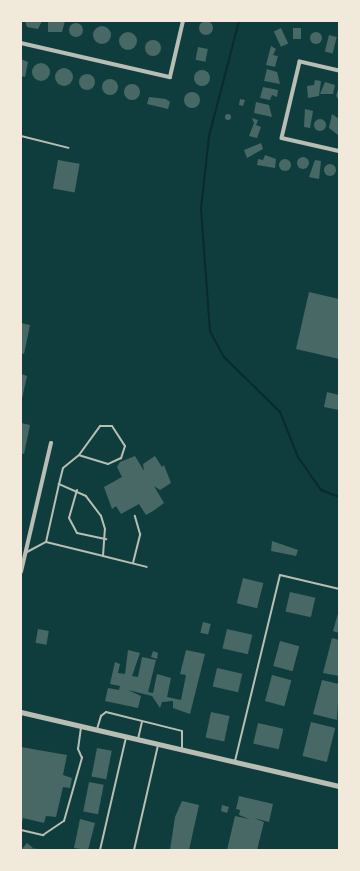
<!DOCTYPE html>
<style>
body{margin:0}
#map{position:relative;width:360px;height:871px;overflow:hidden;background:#0f3d3e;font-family:Jost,sans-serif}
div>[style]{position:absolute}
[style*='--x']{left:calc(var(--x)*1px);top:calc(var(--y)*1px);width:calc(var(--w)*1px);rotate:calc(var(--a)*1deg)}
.stream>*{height:2px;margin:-1px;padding:0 1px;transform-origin:1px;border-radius:1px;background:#0a2a2b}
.building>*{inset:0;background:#486865;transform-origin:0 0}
.round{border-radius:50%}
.service>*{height:2px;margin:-1px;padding:0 1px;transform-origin:1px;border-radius:1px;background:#b8beb3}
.minor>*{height:3.5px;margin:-1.75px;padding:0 1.75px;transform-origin:1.75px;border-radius:1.75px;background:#b8beb3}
.tertiary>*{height:4.5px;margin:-2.25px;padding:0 2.25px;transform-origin:2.25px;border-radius:2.25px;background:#b8beb3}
span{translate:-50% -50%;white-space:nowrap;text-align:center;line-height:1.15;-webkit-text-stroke:3px #f1e9da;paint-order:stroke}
.frame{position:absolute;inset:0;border:22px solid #f1e9da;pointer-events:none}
</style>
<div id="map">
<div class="stream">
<i style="--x:239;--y:21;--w:119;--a:104.6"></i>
<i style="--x:209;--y:136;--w:73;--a:96.3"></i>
<i style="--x:201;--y:209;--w:122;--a:85.8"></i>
<i style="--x:210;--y:331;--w:30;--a:62"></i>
<i style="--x:224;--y:357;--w:78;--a:44.5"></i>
<i style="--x:280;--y:412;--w:48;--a:68.2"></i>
<i style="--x:298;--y:457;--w:40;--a:55.1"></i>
<i style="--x:321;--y:490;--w:19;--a:21"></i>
</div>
<div class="building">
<i class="round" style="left:199px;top:21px;width:14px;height:14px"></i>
<i style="clip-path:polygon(25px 21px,42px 21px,38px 29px,27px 27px)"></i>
<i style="clip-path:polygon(48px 21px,65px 21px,62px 32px,48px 32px)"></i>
<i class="round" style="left:69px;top:23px;width:14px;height:14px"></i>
<i class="round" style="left:93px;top:26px;width:18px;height:18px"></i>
<i style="left:281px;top:28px;width:17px;height:8px;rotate:65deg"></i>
<i style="left:293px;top:28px;width:8px;height:11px"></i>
<i class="round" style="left:310px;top:32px;width:12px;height:12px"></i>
<i class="round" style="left:119px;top:32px;width:18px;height:18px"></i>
<i style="left:329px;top:35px;width:8px;height:17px;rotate:14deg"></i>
<i class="round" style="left:145px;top:40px;width:16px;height:16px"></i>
<i style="clip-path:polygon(271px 46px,276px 49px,273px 55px,278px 56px,275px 67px,266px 65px)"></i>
<i style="left:198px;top:47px;width:10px;height:13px;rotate:11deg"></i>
<i style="clip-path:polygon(21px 59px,28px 62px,25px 77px,21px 76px)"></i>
<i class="round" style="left:32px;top:63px;width:18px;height:18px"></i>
<i class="round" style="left:55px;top:68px;width:18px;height:18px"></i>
<i style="clip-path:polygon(267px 69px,277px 72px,280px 84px,264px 81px)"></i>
<i class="round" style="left:194px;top:70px;width:16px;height:16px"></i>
<i class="round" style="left:79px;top:74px;width:16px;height:16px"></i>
<i class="round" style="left:102px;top:79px;width:16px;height:16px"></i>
<i style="clip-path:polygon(315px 80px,321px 81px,319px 96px,308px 98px,307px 86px,314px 85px)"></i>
<i style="clip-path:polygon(325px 82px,335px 85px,333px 94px,320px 94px)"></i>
<i class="round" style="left:124px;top:84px;width:16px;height:16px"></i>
<i style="clip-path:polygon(339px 86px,339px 100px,336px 96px)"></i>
<i style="clip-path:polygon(263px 87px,278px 90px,277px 97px,272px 95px,270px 100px,260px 98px)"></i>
<i class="round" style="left:184px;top:92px;width:16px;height:16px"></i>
<i style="clip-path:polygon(149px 97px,166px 99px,170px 102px,168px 109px,147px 104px)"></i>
<i style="clip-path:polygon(240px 99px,245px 100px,243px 106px,239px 105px)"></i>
<i style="clip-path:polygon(256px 102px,269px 105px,272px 117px,254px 113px)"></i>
<i style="clip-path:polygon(305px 109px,313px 111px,310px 128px,304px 127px)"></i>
<i style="clip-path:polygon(332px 114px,339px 119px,338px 135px,329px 128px)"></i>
<i class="round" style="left:225px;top:114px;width:6px;height:6px"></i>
<i style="clip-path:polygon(252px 118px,258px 120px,256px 125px,261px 127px,257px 138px,249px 136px,254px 123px)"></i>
<i class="round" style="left:314px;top:119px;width:12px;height:12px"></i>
<i style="clip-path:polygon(261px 143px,263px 149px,247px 158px,244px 150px)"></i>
<i style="clip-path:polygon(265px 155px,276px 159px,275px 168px,257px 165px,258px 159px,263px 160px)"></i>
<i class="round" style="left:297px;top:157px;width:12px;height:12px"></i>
<i class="round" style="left:279px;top:159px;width:12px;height:12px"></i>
<i style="left:58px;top:160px;width:22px;height:29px;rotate:10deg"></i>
<i style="clip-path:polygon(315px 160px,321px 161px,319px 179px,309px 177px)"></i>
<i class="round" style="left:324px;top:164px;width:12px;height:12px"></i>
<i style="clip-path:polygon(309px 292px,339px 299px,339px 359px,296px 349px)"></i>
<i style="clip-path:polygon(21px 323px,30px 325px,24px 354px,21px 353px)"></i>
<i style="clip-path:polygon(21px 374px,27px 376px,22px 399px,21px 399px)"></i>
<i style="clip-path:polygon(327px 392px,339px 395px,339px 410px,324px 407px)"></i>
<i style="clip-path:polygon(21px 423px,30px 425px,24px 454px,21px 453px)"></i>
<i style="clip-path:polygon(135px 456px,144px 471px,143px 464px,155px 456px,162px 467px,164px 465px,171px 483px,160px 490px,154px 486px,164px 503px,153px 511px,146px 515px,139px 504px,121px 514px,116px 506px,112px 509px,104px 487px,122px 477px,117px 467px,120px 462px)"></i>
<i style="clip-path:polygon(272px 541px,298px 550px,296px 556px,271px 551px)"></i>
<i style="left:243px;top:578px;width:21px;height:26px;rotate:14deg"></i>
<i style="left:290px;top:592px;width:26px;height:20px;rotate:13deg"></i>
<i style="clip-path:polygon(339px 610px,339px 633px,333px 631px)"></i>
<i style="left:203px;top:622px;width:8px;height:11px;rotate:14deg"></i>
<i style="left:38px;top:629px;width:11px;height:14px;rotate:10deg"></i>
<i style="left:227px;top:629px;width:26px;height:20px;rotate:13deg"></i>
<i style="clip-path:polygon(332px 638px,339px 640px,339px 676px,323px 673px)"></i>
<i style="left:280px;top:641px;width:20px;height:26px;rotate:15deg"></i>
<i style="clip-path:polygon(128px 650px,140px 653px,132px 676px,138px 677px,142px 657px,156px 660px,148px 692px,153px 693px,157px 674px,171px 678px,167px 697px,181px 700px,186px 675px,180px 674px,186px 650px,205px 654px,190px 714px,173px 708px,173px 701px,162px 702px,160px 708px,152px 696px,128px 690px,141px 696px,138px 708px,105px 701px,108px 688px,119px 690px,120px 686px,110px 684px,115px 662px,120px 664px,118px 673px,125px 674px)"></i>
<i style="clip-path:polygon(153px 651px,158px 653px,157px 659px,151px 657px)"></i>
<i style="left:217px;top:668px;width:26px;height:19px;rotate:13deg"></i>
<i style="left:272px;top:675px;width:20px;height:27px;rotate:15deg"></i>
<i style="clip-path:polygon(322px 680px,339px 684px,337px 720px,313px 714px)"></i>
<i style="left:211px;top:712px;width:19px;height:26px;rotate:12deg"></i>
<i style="left:311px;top:722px;width:25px;height:35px;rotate:14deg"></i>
<i style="left:258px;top:723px;width:26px;height:21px;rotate:13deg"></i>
<i style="clip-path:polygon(21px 747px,67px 755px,63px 775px,72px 778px,70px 788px,63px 787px,56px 817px,46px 816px,44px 823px,23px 818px,21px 826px)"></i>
<i style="left:97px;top:748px;width:15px;height:29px;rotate:11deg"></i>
<i style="left:89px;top:782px;width:15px;height:30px;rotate:11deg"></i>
<i style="clip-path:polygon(239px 796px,273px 804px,269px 822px,254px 818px,264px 822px,257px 850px,227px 850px,235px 816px,249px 819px,239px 815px,240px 810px,236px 809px)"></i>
<i style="clip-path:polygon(182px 801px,199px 805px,189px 850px,170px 850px,175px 817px)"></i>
<i style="clip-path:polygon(222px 805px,229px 807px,227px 813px,221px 811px)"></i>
<i style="clip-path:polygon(80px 819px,95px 823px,88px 850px,74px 848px)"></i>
<i style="clip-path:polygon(27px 843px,33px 848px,38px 848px,21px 850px)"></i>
</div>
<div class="service">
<i style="--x:21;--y:136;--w:49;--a:14"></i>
<i style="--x:59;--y:484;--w:16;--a:-76"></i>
<i style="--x:63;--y:468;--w:21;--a:-39"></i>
<i style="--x:79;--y:455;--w:36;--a:-54"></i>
<i style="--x:100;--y:426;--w:12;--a:0"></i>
<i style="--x:112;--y:426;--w:24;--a:57"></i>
<i style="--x:125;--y:446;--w:13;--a:108"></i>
<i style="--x:121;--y:458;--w:14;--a:155"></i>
<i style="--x:108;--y:464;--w:30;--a:-163"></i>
<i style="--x:77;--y:490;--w:29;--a:106"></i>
<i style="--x:69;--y:518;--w:17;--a:62"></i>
<i style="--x:77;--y:533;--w:30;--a:12"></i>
<i style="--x:27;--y:552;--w:21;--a:-28"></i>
<i style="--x:46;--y:542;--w:59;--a:13.8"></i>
<i style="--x:103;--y:556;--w:27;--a:-86"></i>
<i style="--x:105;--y:529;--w:14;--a:-107"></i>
<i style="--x:101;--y:516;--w:25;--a:-127"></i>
<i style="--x:86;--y:496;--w:30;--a:-156"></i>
<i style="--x:59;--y:484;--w:59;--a:102.6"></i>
<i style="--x:103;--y:556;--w:45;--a:14"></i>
<i style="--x:133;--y:563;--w:30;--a:-76"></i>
<i style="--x:140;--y:534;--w:19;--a:-106"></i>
<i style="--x:97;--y:729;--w:14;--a:-73"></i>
<i style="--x:101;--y:716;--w:6;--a:-39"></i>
<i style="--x:106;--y:712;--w:78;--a:14"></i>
<i style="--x:182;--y:731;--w:18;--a:90"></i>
<i style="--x:138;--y:739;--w:17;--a:-77"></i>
<i style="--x:235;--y:761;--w:191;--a:-76.4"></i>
<i style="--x:280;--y:575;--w:61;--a:13.3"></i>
<i style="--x:21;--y:830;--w:23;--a:13"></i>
<i style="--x:43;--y:835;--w:25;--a:-34"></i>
<i style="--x:64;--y:821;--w:66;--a:-74.1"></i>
<i style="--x:82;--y:758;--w:10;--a:-114"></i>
<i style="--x:78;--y:749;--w:22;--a:-82"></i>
<i style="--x:100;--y:850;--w:116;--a:-77"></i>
<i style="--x:134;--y:850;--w:108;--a:-77.1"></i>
</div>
<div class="minor">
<i style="--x:21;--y:43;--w:153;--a:12.9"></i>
<i style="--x:170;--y:77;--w:57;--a:-76.9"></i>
<i style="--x:339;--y:71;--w:40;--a:-167"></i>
<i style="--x:300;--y:62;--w:78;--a:103.3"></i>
<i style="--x:282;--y:138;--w:58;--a:12.8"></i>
<i style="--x:21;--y:572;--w:132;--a:-76.9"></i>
</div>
<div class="tertiary">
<i style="--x:21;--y:712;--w:326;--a:13.1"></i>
</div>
<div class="frame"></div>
</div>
